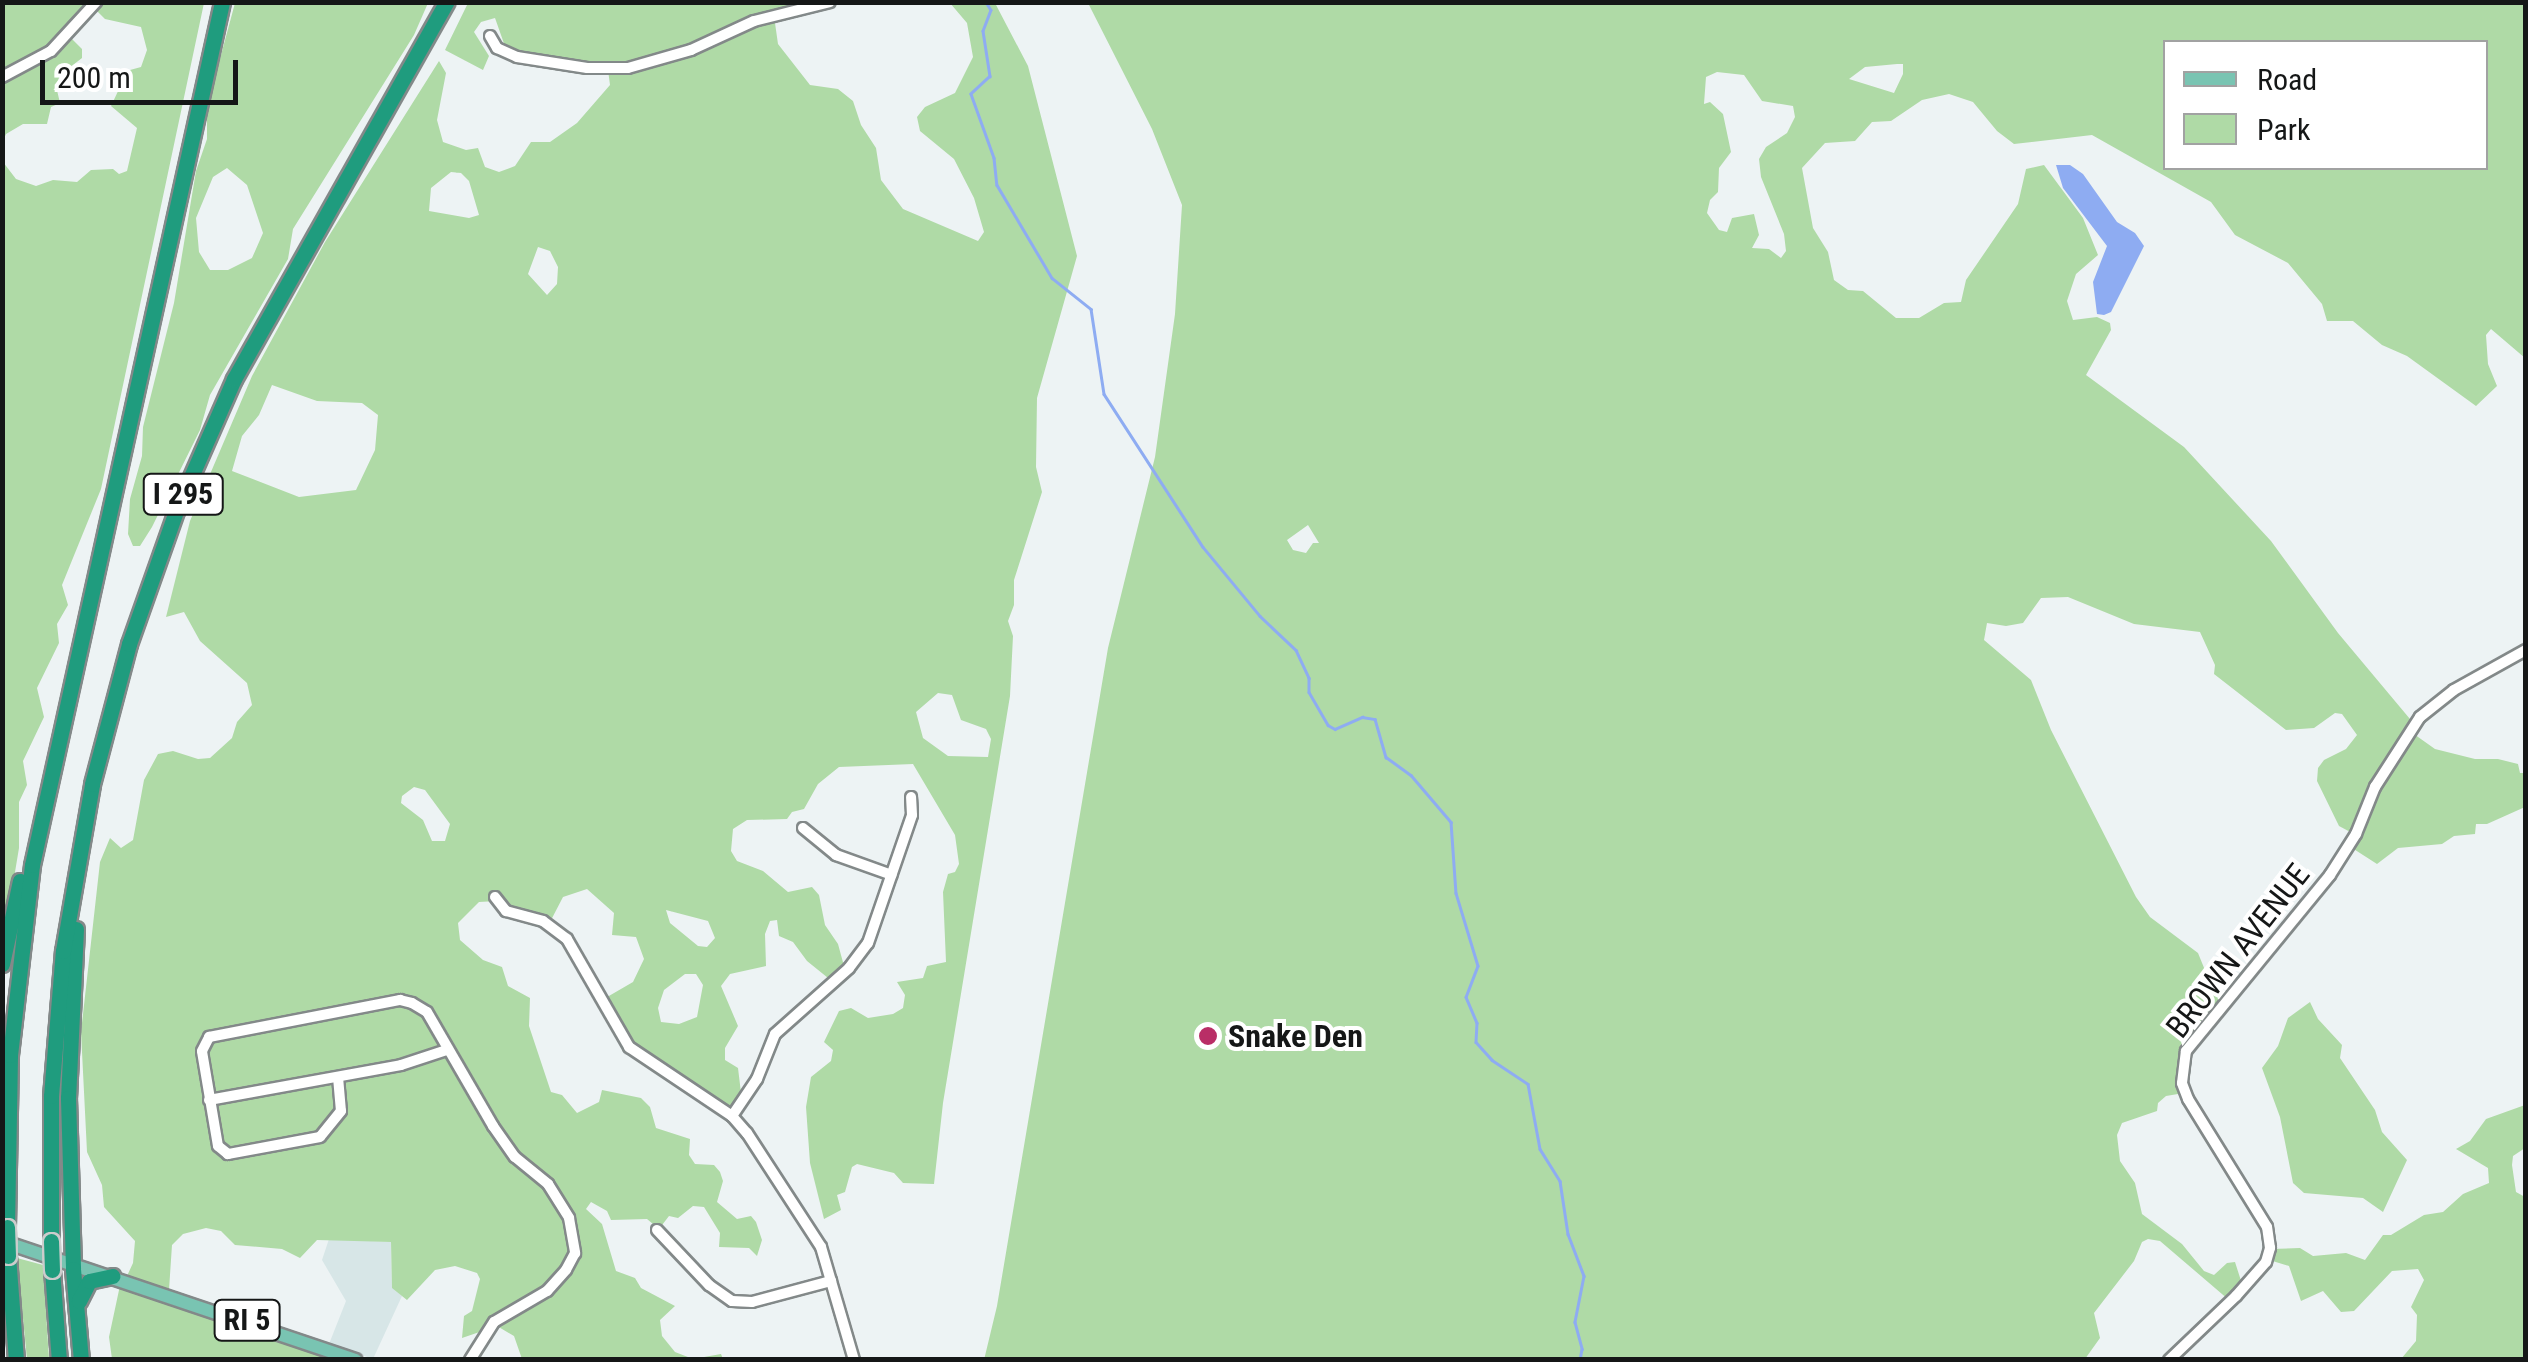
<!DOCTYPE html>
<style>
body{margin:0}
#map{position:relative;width:2528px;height:1362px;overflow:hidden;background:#edf3f4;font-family:"Roboto Condensed",sans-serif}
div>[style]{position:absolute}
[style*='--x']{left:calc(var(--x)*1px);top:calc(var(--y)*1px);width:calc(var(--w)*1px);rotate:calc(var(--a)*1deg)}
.built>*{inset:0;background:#d7e6e7}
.green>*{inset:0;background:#afdaa6}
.water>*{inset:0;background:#8eacf2}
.stream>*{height:2.5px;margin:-1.25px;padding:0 1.25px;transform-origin:1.25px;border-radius:1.25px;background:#8eacf2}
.roads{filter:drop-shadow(2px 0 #838989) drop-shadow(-2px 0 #838989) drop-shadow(0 2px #838989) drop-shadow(0 -2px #838989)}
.minor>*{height:10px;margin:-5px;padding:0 5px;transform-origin:5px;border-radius:5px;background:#fff}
.major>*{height:12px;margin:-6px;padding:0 6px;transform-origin:6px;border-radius:6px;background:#79c4b2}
.highway>*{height:15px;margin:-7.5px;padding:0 7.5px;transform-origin:7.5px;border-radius:7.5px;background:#1f9c7e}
.bridges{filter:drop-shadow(2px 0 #ccc) drop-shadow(-2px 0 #ccc) drop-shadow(0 2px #ccc) drop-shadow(0 -2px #ccc)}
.highway-bridge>*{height:15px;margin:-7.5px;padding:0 7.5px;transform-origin:7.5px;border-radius:7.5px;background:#1f9c7e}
.dots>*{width:28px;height:28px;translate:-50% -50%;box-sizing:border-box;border:5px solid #fff;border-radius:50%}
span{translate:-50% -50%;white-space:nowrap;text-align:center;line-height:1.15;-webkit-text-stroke:8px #fff;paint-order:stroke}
.shield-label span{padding:2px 8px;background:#fff;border:2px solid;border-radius:8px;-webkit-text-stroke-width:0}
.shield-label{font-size:30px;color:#151717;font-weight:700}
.street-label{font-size:32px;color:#151717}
.poi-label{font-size:32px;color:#151717;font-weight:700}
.left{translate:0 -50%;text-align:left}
.frame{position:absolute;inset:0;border:5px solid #151717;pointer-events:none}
.legend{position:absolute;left:2163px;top:40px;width:325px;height:130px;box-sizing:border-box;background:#fff;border:2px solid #a1a2a2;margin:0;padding:12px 18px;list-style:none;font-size:30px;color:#151717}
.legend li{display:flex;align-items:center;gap:20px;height:50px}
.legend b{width:50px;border:2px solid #a1a2a2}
.scale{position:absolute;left:40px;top:60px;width:198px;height:45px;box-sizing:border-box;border:5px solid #151717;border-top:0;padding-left:12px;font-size:30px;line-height:35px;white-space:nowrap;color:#151717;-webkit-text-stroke:8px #fff;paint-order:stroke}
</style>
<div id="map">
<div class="built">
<i style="clip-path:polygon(329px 1239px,391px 1242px,392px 1287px,402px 1296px,373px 1359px,329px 1344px,346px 1301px,322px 1260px)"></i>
</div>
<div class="green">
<i style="clip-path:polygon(3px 3px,204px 3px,101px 489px,62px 585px,68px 605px,57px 624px,59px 643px,37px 688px,44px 717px,23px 761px,27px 785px,19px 802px,19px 848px,3px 944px,3px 162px,16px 179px,36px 186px,53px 180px,77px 182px,91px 170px,113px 169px,119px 174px,127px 171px,137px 128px,111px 106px,120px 87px,119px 73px,141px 67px,147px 50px,141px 27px,105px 19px,93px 7px,69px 36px,82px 49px,82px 58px,60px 75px,56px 86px,60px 103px,51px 107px,47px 124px,23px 124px,6px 134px,3px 141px)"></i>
<i style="clip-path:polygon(evenodd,235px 3px,428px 3px,414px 35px,293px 229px,288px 259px,210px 395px,200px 430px,152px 527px,140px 546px,133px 546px,128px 534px,130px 499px,142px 456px,143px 427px,174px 303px,196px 171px,207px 139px,207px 107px,235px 3px,227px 168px,247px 185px,263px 233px,252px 258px,228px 270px,210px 270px,199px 252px,196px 218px,213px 177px,227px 168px)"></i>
<i style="clip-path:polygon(evenodd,468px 3px,832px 3px,774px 16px,778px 44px,810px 85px,838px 89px,853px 101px,861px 125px,876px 148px,881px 180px,903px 209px,978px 241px,984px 232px,974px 198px,954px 159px,920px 131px,917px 117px,925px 107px,955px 93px,973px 57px,967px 23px,950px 3px,995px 3px,1028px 66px,1077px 256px,1037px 398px,1036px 467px,1042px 492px,1014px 580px,1014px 605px,1008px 621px,1013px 636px,1010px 696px,943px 1103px,934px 1184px,903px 1183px,894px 1173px,857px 1164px,852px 1167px,845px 1192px,837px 1195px,841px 1210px,824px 1219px,810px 1163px,806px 1107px,811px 1077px,831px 1061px,833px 1050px,824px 1042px,839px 1011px,851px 1008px,868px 1018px,893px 1014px,903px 1008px,905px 995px,897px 982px,923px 978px,927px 966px,946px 962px,943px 892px,948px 874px,955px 872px,959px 864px,955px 835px,913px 764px,839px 767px,818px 784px,804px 809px,792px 812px,787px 819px,747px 820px,733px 829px,731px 851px,737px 861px,763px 871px,788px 892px,812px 887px,819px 895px,825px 925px,838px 944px,844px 966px,833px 982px,807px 961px,793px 942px,779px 936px,777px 920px,770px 921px,765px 934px,766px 966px,730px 974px,721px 986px,738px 1026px,725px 1048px,725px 1060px,738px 1068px,742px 1101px,733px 1112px,641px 1055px,602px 1000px,633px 982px,644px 959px,636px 937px,612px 935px,614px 913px,587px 889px,563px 897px,549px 924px,503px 910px,497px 901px,479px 902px,458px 923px,460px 940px,483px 960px,502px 967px,508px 986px,530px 998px,529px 1026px,551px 1092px,562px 1095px,577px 1113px,599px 1102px,602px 1090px,641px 1098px,650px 1107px,656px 1128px,690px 1139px,689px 1155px,695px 1164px,714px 1165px,720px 1172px,723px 1181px,717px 1202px,737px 1219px,751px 1216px,756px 1222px,762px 1240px,757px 1256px,749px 1248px,719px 1247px,720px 1233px,704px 1207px,693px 1206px,678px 1218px,669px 1216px,659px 1229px,647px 1219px,611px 1220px,607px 1211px,591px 1202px,586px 1209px,602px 1224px,616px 1271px,635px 1278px,641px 1288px,675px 1306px,660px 1320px,662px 1336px,675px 1352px,693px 1359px,721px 1354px,723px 1359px,522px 1359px,514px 1336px,497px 1326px,462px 1338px,464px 1316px,472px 1311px,480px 1279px,477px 1273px,455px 1266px,435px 1270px,407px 1300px,392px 1288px,391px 1242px,317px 1240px,300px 1258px,282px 1249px,235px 1245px,221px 1231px,206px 1228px,183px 1234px,172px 1245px,169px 1290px,363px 1359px,112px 1359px,109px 1337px,122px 1276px,127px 1276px,133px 1263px,135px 1241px,104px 1207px,102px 1185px,87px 1152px,81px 1032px,100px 862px,110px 838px,121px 848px,133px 840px,144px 780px,158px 754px,173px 751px,198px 759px,210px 758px,232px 738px,237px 722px,252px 705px,247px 683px,200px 641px,184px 612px,166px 617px,190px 521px,252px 376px,325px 242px,439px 61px,446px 73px,437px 120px,443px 142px,466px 150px,478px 148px,485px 167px,499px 172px,515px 166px,531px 142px,550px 142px,577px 123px,610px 85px,608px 70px,507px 52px,495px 18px,481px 22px,474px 32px,489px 56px,483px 70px,445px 50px,468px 3px,451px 172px,461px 173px,469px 181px,479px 215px,469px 218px,429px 211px,431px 188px,451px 172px,468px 3px,538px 247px,550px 251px,558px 267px,557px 284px,547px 295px,528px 274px,538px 247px,468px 3px,272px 385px,317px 401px,362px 403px,378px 415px,375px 450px,356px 490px,299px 497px,232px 471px,242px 436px,259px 415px,272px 385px,468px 3px,938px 693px,952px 695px,961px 720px,986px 729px,991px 739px,988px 757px,948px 756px,923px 738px,916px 712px,938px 693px,468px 3px,414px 787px,425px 790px,450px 824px,445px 841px,432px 841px,423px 820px,401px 803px,402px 796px,414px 787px,468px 3px,666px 910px,708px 921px,715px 938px,707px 947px,698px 946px,670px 923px,666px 910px,468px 3px,685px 974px,696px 974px,703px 985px,697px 1017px,679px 1024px,661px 1022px,658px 1008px,664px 990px,685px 974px)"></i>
<i style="clip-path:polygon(evenodd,1088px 3px,2525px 3px,2525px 358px,2491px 329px,2486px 335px,2488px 364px,2497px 386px,2476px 406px,2407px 356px,2382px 345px,2353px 321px,2327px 321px,2322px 304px,2288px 263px,2235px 235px,2211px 202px,2092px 135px,2014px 144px,1997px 131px,1973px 102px,1949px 94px,1922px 100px,1891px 121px,1872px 122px,1855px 141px,1825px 143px,1802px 168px,1813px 228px,1828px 252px,1834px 280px,1848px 290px,1863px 291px,1896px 318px,1919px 318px,1944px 303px,1961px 302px,1966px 280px,2018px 204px,2026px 169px,2044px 165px,2083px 218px,2098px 255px,2076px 274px,2067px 301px,2073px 320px,2097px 317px,2110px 323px,2111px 330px,2086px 375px,2184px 447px,2271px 541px,2338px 633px,2415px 725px,2411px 732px,2435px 749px,2475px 759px,2498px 759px,2518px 764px,2520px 773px,2525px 773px,2525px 807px,2487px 824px,2476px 824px,2475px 834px,2454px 836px,2442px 844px,2398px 848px,2377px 864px,2349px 846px,2354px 834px,2339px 826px,2317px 781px,2318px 768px,2324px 760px,2346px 749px,2357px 735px,2342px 714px,2335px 713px,2314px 728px,2286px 730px,2214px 674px,2215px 665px,2200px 632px,2134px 624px,2068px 597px,2041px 598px,2023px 623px,2006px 626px,1987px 623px,1984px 640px,2031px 680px,2051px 730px,2136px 897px,2150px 917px,2198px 953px,2211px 985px,2226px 998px,2187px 1047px,2184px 1093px,2166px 1096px,2158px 1103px,2157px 1111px,2122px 1123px,2117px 1135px,2120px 1161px,2135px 1183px,2142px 1214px,2182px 1244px,2204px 1271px,2214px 1275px,2227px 1263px,2235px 1262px,2243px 1287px,2229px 1300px,2160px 1241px,2148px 1239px,2142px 1242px,2134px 1261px,2094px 1313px,2100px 1338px,2085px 1359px,984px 1360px,997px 1306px,1108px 648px,1155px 457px,1175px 314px,1182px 205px,1152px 129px,1088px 3px,2166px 42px,2486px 42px,2486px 168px,2166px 168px,2166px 42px,1088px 3px,1897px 64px,1903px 64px,1903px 74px,1894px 93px,1849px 79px,1865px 67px,1897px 64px,1088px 3px,1717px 72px,1744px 75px,1762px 101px,1793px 106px,1795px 117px,1787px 133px,1766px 147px,1759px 159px,1761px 177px,1784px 234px,1786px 251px,1781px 258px,1769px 249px,1752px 248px,1759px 235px,1754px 214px,1732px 218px,1727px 232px,1719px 230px,1707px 213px,1710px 200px,1718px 192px,1719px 168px,1731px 152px,1723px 114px,1710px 102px,1704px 104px,1706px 77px,1717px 72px,1088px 3px,1308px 525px,1319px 543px,1313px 543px,1306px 553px,1293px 550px,1287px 540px,1308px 525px)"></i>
<i style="clip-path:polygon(2310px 1002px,2318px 1019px,2342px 1045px,2340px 1058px,2375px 1110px,2382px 1132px,2407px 1160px,2383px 1212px,2363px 1198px,2304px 1193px,2293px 1183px,2280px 1117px,2262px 1068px,2278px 1046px,2288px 1018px)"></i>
<i style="clip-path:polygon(2525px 1105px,2525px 1148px,2513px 1156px,2512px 1165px,2516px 1192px,2525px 1197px,2525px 1359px,2401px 1359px,2416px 1341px,2417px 1315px,2411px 1307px,2424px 1280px,2418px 1269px,2392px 1271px,2354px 1311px,2341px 1312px,2323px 1291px,2301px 1301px,2289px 1266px,2266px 1259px,2270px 1249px,2300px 1248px,2313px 1256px,2346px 1253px,2365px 1260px,2383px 1235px,2391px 1235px,2424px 1215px,2443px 1212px,2463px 1194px,2489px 1183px,2488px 1168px,2456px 1149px,2470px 1141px,2486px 1119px)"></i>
<i style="clip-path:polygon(17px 1258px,43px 1265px,49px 1359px,27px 1359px)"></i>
</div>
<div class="water">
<i style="clip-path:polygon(2056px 165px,2070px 165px,2083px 174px,2117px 222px,2135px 233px,2144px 246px,2111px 312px,2104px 315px,2097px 314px,2093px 282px,2107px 246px,2063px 188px)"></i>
</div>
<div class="stream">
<i style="--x:986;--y:2;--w:9;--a:58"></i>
<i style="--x:991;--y:10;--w:22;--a:111"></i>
<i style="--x:983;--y:31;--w:46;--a:81.2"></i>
<i style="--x:990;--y:76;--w:26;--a:137"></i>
<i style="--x:971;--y:94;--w:68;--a:70.2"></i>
<i style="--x:994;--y:158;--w:27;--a:84"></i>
<i style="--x:997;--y:185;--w:108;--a:59.4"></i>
<i style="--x:1052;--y:278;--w:50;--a:38.5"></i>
<i style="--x:1091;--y:309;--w:86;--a:81.3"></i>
<i style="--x:1104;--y:394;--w:182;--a:57.1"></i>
<i style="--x:1203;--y:547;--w:89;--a:50.4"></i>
<i style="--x:1260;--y:616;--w:50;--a:43.4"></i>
<i style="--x:1296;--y:650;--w:31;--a:65"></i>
<i style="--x:1309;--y:678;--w:14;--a:90"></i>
<i style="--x:1309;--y:692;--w:38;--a:60"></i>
<i style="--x:1328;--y:725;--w:8;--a:30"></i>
<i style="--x:1335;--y:729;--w:30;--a:-24"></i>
<i style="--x:1362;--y:717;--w:13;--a:9"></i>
<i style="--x:1375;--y:719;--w:40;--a:74"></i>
<i style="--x:1386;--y:757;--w:31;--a:36"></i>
<i style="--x:1411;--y:775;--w:62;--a:49.6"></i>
<i style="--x:1451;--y:822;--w:71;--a:86"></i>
<i style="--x:1456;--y:893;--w:76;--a:73.2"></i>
<i style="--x:1478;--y:966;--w:33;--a:111"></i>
<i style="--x:1466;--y:997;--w:28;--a:67"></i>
<i style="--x:1477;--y:1023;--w:19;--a:93"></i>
<i style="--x:1476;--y:1042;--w:24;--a:48"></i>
<i style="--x:1492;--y:1060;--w:43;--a:33.7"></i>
<i style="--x:1528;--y:1084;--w:66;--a:79.5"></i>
<i style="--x:1540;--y:1149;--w:38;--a:58"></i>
<i style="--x:1560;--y:1181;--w:54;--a:81.4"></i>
<i style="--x:1568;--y:1234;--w:45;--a:69.1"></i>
<i style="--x:1584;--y:1276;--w:47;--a:101.1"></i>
<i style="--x:1575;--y:1322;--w:28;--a:75"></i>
<i style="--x:1582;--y:1349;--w:11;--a:100"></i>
</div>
<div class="roads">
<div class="minor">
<i style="--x:490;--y:36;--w:14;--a:60"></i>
<i style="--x:497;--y:48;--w:22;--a:24"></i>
<i style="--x:517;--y:57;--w:71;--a:8.9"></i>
<i style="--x:587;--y:68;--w:41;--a:0"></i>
<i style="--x:628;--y:68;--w:66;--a:-15.9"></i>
<i style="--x:691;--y:50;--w:69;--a:-24.7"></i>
<i style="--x:754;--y:21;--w:78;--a:-14"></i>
<i style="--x:2;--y:77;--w:55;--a:-28"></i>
<i style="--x:51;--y:51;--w:67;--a:-47.4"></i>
<i style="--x:803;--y:828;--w:43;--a:39.3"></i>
<i style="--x:836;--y:855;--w:59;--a:19.7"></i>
<i style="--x:495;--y:897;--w:18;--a:52"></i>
<i style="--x:506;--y:911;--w:38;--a:15"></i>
<i style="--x:543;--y:921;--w:30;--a:37"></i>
<i style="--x:567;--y:939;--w:125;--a:60.1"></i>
<i style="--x:629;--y:1047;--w:124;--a:33.8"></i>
<i style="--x:732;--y:1116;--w:23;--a:49"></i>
<i style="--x:747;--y:1133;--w:136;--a:57"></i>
<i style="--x:821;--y:1247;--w:118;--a:73.7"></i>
<i style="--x:338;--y:1077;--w:34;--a:85"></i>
<i style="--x:341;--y:1111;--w:33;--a:129"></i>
<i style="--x:320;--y:1137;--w:94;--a:169.5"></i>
<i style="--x:228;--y:1154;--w:13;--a:-141"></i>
<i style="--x:218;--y:1146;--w:96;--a:-99.6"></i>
<i style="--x:202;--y:1051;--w:16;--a:-63"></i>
<i style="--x:209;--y:1037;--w:195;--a:-11"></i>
<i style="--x:400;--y:1000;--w:12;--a:14"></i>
<i style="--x:412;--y:1003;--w:17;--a:31"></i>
<i style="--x:427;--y:1012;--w:132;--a:59.9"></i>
<i style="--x:493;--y:1126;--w:38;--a:55"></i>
<i style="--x:515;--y:1157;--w:43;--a:39.3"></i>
<i style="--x:548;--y:1184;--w:40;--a:58"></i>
<i style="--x:569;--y:1218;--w:36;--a:80"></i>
<i style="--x:575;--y:1253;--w:19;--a:118"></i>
<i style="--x:566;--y:1270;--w:28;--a:132"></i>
<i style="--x:547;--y:1291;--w:61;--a:149.7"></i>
<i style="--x:494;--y:1322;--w:45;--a:122.3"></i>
<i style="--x:209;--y:1100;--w:195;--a:-10.3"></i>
<i style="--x:401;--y:1065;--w:48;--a:-18.1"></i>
<i style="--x:732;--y:1116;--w:45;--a:-56"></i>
<i style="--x:757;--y:1079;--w:48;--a:-68.2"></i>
<i style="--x:775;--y:1034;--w:99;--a:-41.7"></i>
<i style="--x:849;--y:968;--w:31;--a:-53"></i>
<i style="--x:868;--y:943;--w:135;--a:-71"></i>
<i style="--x:912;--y:815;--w:18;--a:-93"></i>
<i style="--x:657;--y:1230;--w:76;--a:46.6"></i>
<i style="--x:709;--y:1285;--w:28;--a:35"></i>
<i style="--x:732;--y:1301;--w:20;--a:3"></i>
<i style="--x:752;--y:1302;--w:82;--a:-14.9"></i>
<i style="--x:2169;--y:1360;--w:93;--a:-43.7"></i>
<i style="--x:2236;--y:1296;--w:45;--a:-48.6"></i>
<i style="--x:2266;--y:1262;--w:15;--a:-74"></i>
<i style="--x:2270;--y:1248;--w:21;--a:-98"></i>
<i style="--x:2267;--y:1227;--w:150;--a:-121.7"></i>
<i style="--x:2188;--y:1099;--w:17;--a:-111"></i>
<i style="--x:2182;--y:1083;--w:32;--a:-83"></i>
<i style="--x:2186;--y:1051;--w:227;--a:-50.7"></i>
<i style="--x:2330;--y:875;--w:49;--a:-57.6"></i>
<i style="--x:2356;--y:834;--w:51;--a:-68"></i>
<i style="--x:2375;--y:787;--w:83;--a:-57.3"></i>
<i style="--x:2420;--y:717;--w:43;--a:-38.5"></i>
<i style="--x:2454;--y:690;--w:82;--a:-29.1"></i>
</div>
<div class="major">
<i style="--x:2;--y:1241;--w:373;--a:18.6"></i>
</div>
<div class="highway">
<i style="--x:76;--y:929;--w:169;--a:92.7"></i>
<i style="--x:68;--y:1098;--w:171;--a:88.3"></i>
<i style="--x:73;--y:1269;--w:91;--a:85"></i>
<i style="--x:2;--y:964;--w:85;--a:-77.8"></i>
<i style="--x:7;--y:1227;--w:172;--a:-89"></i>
<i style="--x:10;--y:1055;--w:191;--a:-83.4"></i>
<i style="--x:32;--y:865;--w:884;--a:-77.58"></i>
<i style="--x:51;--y:1241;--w:145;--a:-90"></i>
<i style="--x:51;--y:1096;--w:145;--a:-85.3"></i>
<i style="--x:63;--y:951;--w:169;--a:-80.1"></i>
<i style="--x:92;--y:784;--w:145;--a:-75.2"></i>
<i style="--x:129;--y:644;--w:141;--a:-70.5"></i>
<i style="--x:176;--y:511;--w:144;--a:-66.3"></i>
<i style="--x:234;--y:379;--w:433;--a:-60.6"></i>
<i style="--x:8;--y:1256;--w:104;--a:85.6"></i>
<i style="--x:52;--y:1270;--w:90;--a:85.6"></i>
<i style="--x:79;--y:1301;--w:22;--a:-63"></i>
<i style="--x:89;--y:1281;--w:24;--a:-12"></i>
</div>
</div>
<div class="bridges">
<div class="highway-bridge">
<i style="--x:7;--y:1227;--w:29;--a:88"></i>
<i style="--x:51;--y:1241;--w:29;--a:88"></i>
</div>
</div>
<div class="dots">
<i style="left:1208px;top:1036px;background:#b92e66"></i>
</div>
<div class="shield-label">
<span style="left:183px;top:494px">I 295</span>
<span style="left:247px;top:1320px">RI 5</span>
</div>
<div class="street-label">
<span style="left:2238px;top:951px;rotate:-52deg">BROWN AVENUE</span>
</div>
<div class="poi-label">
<span class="left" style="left:1228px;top:1036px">Snake Den</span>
</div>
<div class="frame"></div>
<ul class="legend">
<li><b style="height:12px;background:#79c4b2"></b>Road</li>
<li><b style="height:28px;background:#afdaa6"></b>Park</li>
</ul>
<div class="scale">200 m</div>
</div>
